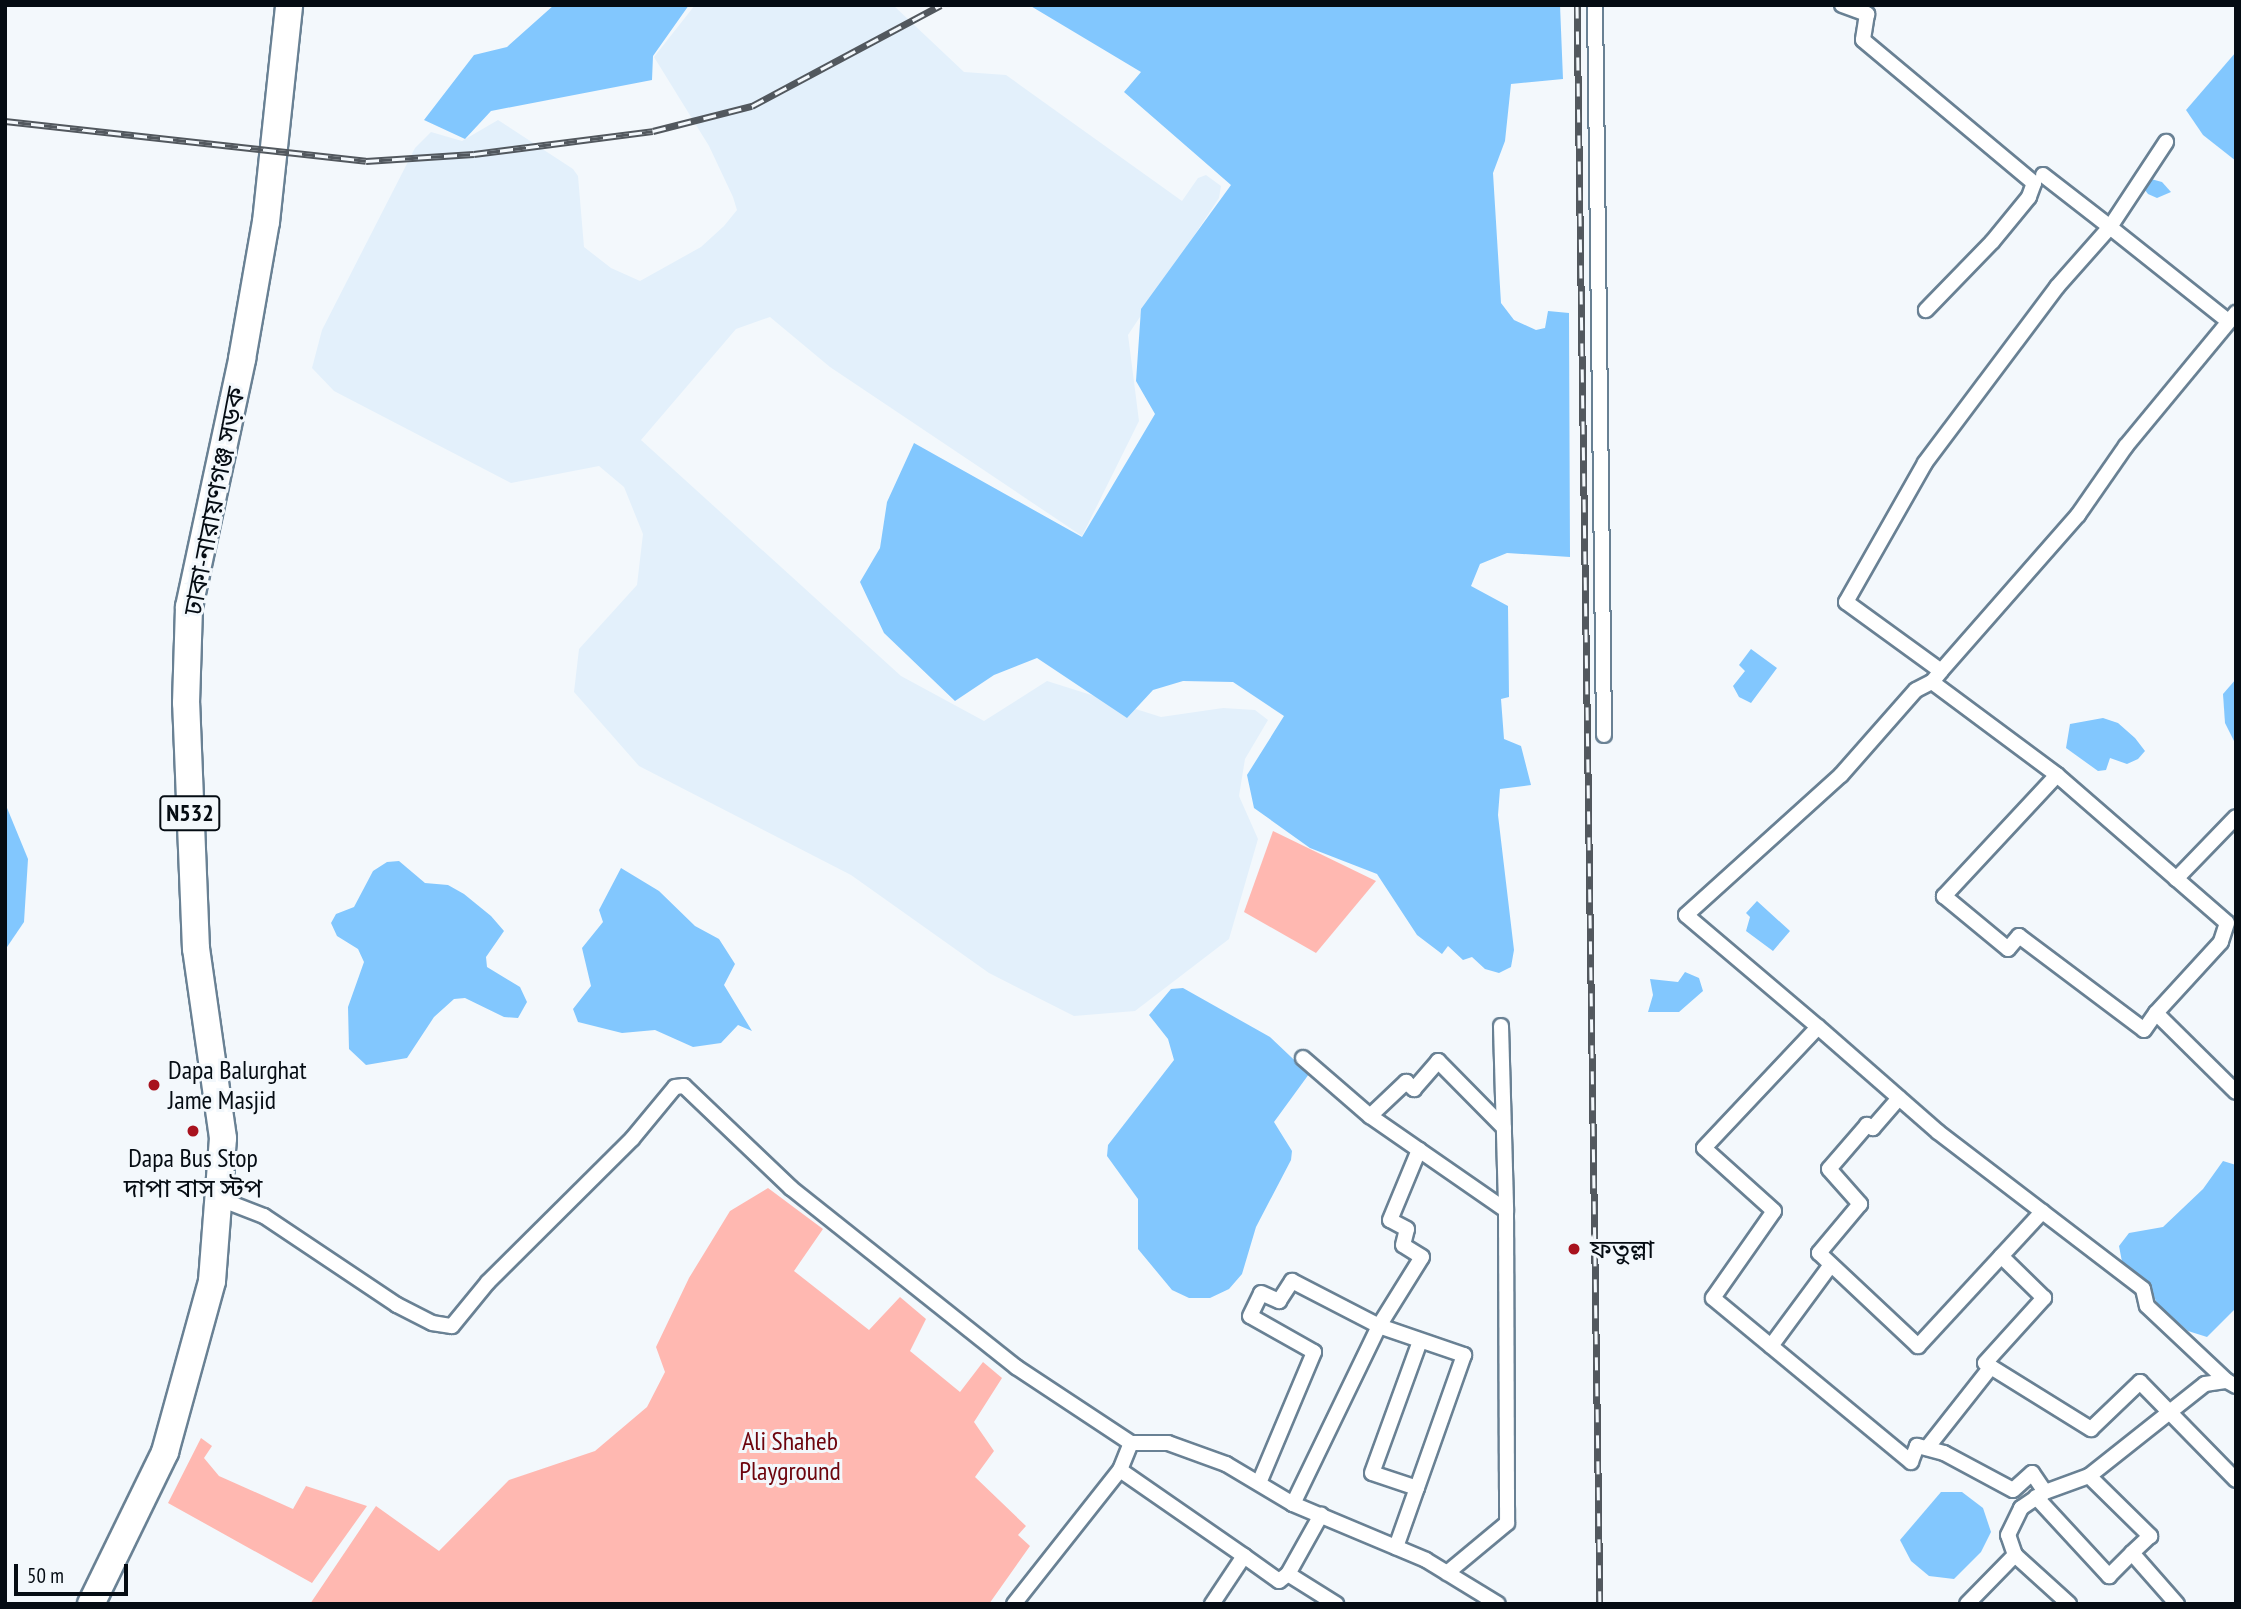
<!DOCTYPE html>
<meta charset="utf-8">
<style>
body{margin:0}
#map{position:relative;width:2241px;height:1609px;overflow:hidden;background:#f3f8fc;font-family:"PT Sans Narrow","Noto Sans Bengali",sans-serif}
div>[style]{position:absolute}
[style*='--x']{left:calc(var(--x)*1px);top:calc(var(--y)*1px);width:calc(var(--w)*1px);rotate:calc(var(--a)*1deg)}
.built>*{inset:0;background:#e3f0fb}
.green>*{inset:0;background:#ffb8b1}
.water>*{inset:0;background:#82c7fe}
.roads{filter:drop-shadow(2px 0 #698194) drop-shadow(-2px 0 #698194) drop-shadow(0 2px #698194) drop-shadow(0 -2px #698194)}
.street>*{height:14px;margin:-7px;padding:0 7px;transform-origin:7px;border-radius:7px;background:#fff}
.highway>*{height:26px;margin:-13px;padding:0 13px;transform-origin:13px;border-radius:13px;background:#fff}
.rail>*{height:7px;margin-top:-3.5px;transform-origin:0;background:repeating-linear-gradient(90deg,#f3f8fc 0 13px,#52585e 0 26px);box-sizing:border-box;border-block:2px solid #52585e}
.dots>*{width:19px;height:19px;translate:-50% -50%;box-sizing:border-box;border:4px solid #f3f8fc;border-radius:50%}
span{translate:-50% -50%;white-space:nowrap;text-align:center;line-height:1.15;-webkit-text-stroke:6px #f3f8fc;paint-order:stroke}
.shield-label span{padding:2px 5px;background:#f3f8fc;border:2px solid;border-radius:5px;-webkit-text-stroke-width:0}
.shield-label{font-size:24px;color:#050c13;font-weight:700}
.street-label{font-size:26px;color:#050c13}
.poi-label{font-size:26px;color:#050c13}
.left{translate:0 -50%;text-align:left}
.park-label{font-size:26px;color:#6d040d}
.frame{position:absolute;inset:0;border:7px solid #050c13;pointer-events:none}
.scale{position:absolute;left:14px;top:1564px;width:114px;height:32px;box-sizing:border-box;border:4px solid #050c13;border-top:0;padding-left:9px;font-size:21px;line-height:24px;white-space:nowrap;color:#050c13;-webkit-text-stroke:5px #f3f8fc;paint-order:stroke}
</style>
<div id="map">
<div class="built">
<i style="clip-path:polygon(695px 5px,893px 5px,964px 72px,1006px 75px,1182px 201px,1198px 178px,1206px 175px,1221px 186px,1219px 198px,1128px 335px,1139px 421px,1082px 536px,830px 367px,770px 317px,736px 329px,641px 440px,901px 676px,984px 721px,1047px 681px,1161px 717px,1223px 708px,1255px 710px,1268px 720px,1245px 759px,1239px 796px,1258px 839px,1229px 939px,1135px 1011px,1074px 1016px,989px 973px,851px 875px,639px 766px,574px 692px,579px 649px,637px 585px,643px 534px,624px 487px,599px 466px,511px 483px,334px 391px,312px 368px,322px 330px,415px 148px,431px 132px,462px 141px,498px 120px,573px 169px,578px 176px,584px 247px,611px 268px,640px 281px,701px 247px,724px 226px,737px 210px,733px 197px,709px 146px,654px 57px)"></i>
</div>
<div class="green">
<i style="clip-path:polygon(1273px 831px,1376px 881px,1316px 953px,1244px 912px)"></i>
<i style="clip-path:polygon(768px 1188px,823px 1229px,794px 1271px,869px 1330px,900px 1297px,926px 1319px,910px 1351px,960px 1392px,983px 1362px,1002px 1378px,974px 1422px,994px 1451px,975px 1477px,1026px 1526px,1018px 1535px,1030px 1546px,989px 1604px,310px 1604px,376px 1506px,439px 1551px,509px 1480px,595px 1451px,647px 1407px,665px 1372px,656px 1347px,689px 1278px,730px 1211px)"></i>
<i style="clip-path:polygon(201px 1438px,212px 1446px,204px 1458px,219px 1476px,293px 1509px,306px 1486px,367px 1506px,312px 1583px,168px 1503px)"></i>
</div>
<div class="water">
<i style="clip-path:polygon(554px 5px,689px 5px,653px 56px,652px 80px,491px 111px,465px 139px,424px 120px,474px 55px,507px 47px)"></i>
<i style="clip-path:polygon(1029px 5px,1560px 5px,1563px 79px,1511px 84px,1505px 141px,1493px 173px,1501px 303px,1514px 320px,1536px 330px,1545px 328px,1548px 311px,1569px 313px,1570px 557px,1507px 553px,1480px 564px,1471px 586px,1508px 606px,1509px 697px,1501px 699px,1504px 739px,1521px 746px,1531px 785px,1500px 789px,1498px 815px,1514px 950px,1511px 967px,1499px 973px,1485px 969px,1472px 957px,1463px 960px,1448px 946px,1442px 954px,1417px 935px,1377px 874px,1310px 848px,1254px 808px,1247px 775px,1284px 716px,1233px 682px,1183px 681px,1153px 690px,1127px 718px,1037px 658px,994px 675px,955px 701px,884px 633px,860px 582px,880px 548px,887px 502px,914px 443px,1082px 537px,1155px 414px,1136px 381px,1141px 309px,1231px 185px,1124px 92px,1141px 72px)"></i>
<i style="clip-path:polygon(2236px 52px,2236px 161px,2203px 135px,2186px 110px)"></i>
<i style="clip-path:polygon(2151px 179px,2162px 182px,2171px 192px,2157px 198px,2148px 194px,2142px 186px)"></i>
<i style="clip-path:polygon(1751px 649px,1777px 668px,1751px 703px,1739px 697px,1733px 686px,1745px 671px,1739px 665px)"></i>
<i style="clip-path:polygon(2236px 679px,2236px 745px,2225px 723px,2223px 694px)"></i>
<i style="clip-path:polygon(2103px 718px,2118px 723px,2135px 738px,2145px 751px,2138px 759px,2127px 764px,2110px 758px,2106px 770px,2098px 771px,2066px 748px,2070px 724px)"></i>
<i style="clip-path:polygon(5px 803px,28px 859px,24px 922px,5px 950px)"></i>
<i style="clip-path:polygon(399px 861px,425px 883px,448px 885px,464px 894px,491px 916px,504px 931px,486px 957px,487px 967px,520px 987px,527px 1002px,518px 1018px,504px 1017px,465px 998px,454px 999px,434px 1017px,407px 1058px,366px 1065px,349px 1049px,348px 1007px,364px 962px,358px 949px,337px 936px,331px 923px,336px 914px,354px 907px,373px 871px,387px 862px)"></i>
<i style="clip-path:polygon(621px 868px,659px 891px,695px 926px,719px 939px,735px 964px,724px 985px,752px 1031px,738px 1025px,721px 1043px,693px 1047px,655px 1030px,622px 1033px,578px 1022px,573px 1009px,591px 986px,582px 948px,603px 922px,599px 910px)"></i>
<i style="clip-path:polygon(1757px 901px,1790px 931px,1773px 951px,1746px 931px,1750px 917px,1746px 913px)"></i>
<i style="clip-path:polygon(1685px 972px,1699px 978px,1703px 991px,1679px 1012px,1648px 1012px,1653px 995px,1650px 979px,1678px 982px)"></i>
<i style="clip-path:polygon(1183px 988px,1270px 1037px,1309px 1074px,1274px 1122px,1292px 1151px,1291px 1160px,1256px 1227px,1242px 1274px,1229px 1289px,1210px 1298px,1189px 1298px,1172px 1290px,1138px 1249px,1138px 1199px,1107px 1156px,1108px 1145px,1174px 1060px,1168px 1039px,1149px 1015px,1171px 989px)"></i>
<i style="clip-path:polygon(2223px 1161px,2236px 1165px,2236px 1308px,2207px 1337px,2188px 1331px,2158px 1305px,2147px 1283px,2123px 1267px,2119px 1246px,2129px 1233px,2163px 1227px,2203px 1189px)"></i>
<i style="clip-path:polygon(1941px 1492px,1962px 1492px,1983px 1508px,1991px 1532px,1981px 1552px,1954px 1579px,1929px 1576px,1911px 1561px,1900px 1540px)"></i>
</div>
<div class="roads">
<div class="street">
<i style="--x:1595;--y:5;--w:730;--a:89.29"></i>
<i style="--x:1842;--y:5;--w:27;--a:20"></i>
<i style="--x:1867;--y:14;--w:26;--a:99"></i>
<i style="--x:1863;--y:40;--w:223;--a:39.9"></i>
<i style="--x:2034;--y:183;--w:15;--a:110"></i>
<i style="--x:2029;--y:197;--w:58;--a:129.4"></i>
<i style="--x:1992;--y:242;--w:95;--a:134.1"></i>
<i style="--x:2043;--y:175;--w:85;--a:37.8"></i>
<i style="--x:2110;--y:227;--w:102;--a:-56.6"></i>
<i style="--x:2228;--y:321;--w:151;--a:-141.5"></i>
<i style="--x:2110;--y:227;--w:80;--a:131.5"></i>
<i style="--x:2057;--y:287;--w:220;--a:126.9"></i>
<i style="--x:1925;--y:463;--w:160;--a:119.6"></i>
<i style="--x:1846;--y:602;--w:117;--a:36"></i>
<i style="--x:1941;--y:671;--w:14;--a:129"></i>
<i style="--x:1932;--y:682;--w:156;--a:36.6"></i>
<i style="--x:2057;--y:775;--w:225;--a:41"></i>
<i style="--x:2227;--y:923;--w:20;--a:108"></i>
<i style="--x:2221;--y:942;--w:96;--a:132.5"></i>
<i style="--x:2156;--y:1013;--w:112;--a:44.6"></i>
<i style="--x:1941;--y:671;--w:208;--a:-48.7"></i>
<i style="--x:2078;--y:515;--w:84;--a:-55.2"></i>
<i style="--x:2126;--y:446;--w:173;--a:-50.4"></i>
<i style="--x:2057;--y:775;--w:166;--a:133"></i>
<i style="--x:1944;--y:896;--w:83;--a:39.6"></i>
<i style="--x:2008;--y:949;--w:17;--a:-50"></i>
<i style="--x:2019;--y:936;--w:156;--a:36.9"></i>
<i style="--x:2144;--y:1030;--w:21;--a:-55"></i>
<i style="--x:2176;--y:879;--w:86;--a:-45.9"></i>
<i style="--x:1501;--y:1026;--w:184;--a:88.4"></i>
<i style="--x:1818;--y:1027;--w:173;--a:-139.7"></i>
<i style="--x:1686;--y:915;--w:209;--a:-42.1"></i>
<i style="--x:1841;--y:775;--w:113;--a:-48.6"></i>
<i style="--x:1916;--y:690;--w:18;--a:-27"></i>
<i style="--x:1303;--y:1058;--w:89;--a:40.9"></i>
<i style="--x:1370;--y:1116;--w:165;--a:34.7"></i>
<i style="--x:1506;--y:1210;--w:313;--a:89.8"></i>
<i style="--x:1507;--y:1523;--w:78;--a:140.2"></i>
<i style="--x:1899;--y:1098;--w:40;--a:131"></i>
<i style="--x:1873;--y:1128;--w:7;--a:-153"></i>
<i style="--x:1867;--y:1125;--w:58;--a:130.8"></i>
<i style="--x:1829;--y:1169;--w:47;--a:48.5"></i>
<i style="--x:1860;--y:1204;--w:64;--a:129.9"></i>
<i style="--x:1819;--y:1253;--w:136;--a:43.2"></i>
<i style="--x:1918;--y:1346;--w:183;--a:-47.2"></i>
<i style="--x:1370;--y:1116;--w:50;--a:-43.4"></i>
<i style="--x:1406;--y:1082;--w:11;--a:41"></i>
<i style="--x:1414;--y:1089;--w:37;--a:-49"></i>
<i style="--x:1438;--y:1061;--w:94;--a:45.4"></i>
<i style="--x:220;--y:1199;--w:47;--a:21.1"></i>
<i style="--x:264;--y:1216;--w:160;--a:33.8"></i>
<i style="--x:397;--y:1305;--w:39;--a:27"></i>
<i style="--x:432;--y:1323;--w:20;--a:9"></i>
<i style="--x:452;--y:1326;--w:57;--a:-50.7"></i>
<i style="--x:488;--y:1282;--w:203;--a:-44.8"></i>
<i style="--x:632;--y:1139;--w:67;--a:-50.4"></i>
<i style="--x:675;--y:1087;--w:9;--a:-6"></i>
<i style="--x:684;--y:1086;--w:148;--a:43.6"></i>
<i style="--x:791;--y:1188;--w:288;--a:38.5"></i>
<i style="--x:1016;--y:1367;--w:138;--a:33.5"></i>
<i style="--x:1131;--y:1443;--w:37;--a:0"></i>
<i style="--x:1168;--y:1443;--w:62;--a:19.9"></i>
<i style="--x:1226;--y:1464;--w:78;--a:30.8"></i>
<i style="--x:1293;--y:1504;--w:144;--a:22.8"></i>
<i style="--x:1426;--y:1560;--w:84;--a:31.4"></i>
<i style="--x:1771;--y:1346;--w:99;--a:-53.6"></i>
<i style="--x:1991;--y:1367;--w:118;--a:31.8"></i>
<i style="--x:2091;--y:1429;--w:68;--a:-43.8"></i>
<i style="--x:2140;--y:1382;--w:137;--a:45.6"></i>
<i style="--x:1927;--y:1448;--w:103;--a:-51.7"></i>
<i style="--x:1991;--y:1367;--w:7;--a:-146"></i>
<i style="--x:1985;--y:1363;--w:88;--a:-47.8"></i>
<i style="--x:2044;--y:1298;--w:60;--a:-135.7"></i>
<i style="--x:1120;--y:1470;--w:151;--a:34.7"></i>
<i style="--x:1244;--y:1556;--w:58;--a:123.7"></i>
<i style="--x:2089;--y:1476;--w:86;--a:44.5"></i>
<i style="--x:2150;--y:1536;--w:25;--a:137"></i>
<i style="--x:2132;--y:1553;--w:68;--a:48.6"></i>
<i style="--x:1259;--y:1483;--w:142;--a:-67.2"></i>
<i style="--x:1314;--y:1352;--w:73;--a:-150.6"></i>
<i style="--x:1250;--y:1316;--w:25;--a:-64"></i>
<i style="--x:1261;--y:1293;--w:20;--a:24"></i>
<i style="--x:1279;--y:1301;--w:24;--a:-57"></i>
<i style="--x:1292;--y:1281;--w:98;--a:27.3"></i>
<i style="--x:1379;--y:1326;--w:90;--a:18.8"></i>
<i style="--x:1464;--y:1355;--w:204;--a:109.5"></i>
<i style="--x:1417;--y:1488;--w:47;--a:-161.6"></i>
<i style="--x:1372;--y:1473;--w:140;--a:-70"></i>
<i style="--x:2045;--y:1492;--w:23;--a:-124"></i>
<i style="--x:2032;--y:1473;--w:25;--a:138"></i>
<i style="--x:2013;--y:1490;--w:78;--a:-151.8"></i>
<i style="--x:1944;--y:1453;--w:28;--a:-165"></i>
<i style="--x:1917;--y:1446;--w:17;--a:111"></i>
<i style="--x:1911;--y:1462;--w:257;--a:-140.4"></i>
<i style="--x:1713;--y:1298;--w:106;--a:-55"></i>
<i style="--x:1774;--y:1211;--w:94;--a:-138"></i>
<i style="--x:1704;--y:1148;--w:166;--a:-46.7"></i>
<i style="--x:1818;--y:1027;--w:159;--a:41.2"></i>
<i style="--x:1938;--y:1132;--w:258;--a:37.4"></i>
<i style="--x:2143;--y:1289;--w:17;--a:77"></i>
<i style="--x:2147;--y:1306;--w:110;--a:43.2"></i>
<i style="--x:2036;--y:1497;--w:108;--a:47.3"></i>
<i style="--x:2109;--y:1576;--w:33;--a:-45"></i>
<i style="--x:1293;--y:1504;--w:198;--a:-64.2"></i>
<i style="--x:1379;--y:1326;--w:81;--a:-58.1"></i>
<i style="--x:1422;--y:1257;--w:22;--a:-148"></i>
<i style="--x:1403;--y:1245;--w:16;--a:-76"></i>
<i style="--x:1407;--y:1229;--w:19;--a:-152"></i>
<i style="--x:1390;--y:1220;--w:76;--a:-67.5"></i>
<i style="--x:2015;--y:1555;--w:73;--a:42.2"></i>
<i style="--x:1244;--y:1556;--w:43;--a:35.5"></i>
<i style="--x:1279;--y:1581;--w:11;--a:-38"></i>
<i style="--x:1288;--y:1574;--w:57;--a:32"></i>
<i style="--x:1288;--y:1574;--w:68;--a:-60.8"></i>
<i style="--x:1014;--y:1604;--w:171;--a:-51.7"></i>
<i style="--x:1120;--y:1470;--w:29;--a:-68"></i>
<i style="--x:1967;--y:1604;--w:69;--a:-45.6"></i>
<i style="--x:2015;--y:1555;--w:21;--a:-109"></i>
<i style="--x:2008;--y:1535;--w:30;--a:-64"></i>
<i style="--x:2021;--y:1508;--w:29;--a:-34"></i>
<i style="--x:2045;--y:1492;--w:47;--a:-20"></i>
<i style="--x:2089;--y:1476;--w:148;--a:-38.4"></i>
<i style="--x:2205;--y:1384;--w:22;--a:-8"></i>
<i style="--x:2227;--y:1381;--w:10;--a:29"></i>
</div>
<div class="highway">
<i style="--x:91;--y:1604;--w:169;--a:-64"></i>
<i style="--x:165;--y:1452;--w:177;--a:-74.6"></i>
<i style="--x:212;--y:1281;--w:143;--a:-85.6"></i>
<i style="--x:223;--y:1138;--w:191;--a:-98.1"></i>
<i style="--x:196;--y:949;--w:246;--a:-92.3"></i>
<i style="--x:186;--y:703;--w:96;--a:-88.2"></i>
<i style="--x:189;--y:607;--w:254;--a:-77.9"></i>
<i style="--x:242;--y:359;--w:139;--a:-80.1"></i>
<i style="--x:266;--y:222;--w:218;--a:-83.9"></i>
</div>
</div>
<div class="rail">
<i style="--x:1577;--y:5;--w:1599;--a:89.18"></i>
<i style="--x:5;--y:121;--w:363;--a:6.3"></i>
<i style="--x:366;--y:161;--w:108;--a:-3.7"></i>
<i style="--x:474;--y:154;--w:180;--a:-7.3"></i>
<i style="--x:653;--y:131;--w:102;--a:-14.2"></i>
<i style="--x:752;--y:106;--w:214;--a:-28.1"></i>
</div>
<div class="dots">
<i style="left:154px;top:1085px;background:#a8121e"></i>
<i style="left:193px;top:1131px;background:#a8121e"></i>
<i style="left:1574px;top:1249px;background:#a8121e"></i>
</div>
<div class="shield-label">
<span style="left:190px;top:813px">N532</span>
</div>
<div class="street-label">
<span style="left:214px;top:501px;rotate:-79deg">ঢাকা-নারায়ণগঞ্জ সড়ক</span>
</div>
<div class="poi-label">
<span class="left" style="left:168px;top:1085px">Dapa Balurghat<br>Jame Masjid</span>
<span style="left:193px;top:1173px">Dapa Bus Stop<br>দাপা বাস স্টপ</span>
<span class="left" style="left:1590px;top:1249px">ফতুল্লা</span>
</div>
<div class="park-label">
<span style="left:790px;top:1456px">Ali Shaheb<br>Playground</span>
</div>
<div class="frame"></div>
<div class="scale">50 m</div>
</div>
